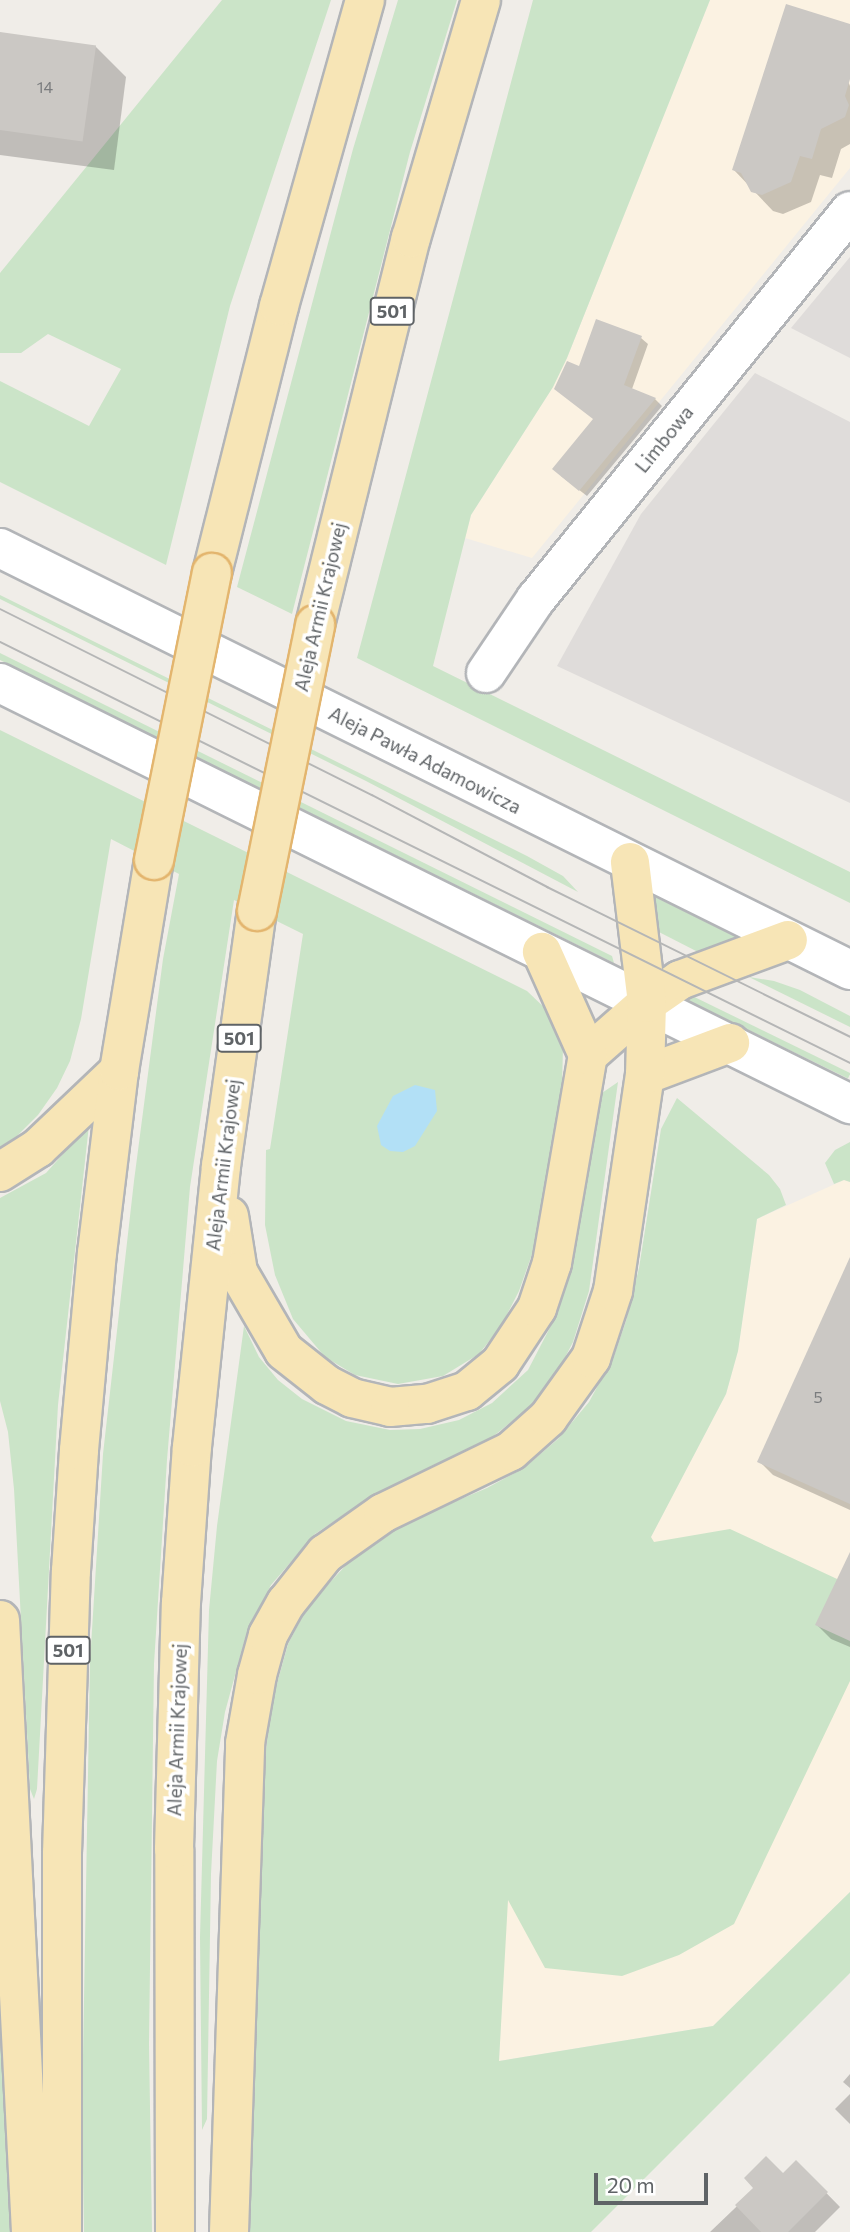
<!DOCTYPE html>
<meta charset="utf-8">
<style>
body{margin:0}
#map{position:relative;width:850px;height:2232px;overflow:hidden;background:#f0ede8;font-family:Commissioner,sans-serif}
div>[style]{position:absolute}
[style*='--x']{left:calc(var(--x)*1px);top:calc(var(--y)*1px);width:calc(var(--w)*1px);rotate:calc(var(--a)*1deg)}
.commercial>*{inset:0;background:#fbf2e2}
.industrial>*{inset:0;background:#dfdcda}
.green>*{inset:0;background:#cbe4c8;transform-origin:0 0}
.water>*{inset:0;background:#b2e0f6}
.shadow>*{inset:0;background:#0003}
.building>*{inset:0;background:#cbc8c4;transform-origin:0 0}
.roads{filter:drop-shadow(2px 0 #b3b5b8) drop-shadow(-2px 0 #b3b5b8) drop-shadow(0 2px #b3b5b8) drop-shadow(0 -2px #b3b5b8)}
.minor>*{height:38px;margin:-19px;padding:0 19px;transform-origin:19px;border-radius:19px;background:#fff}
.secondary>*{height:38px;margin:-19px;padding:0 19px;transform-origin:19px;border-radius:19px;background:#fff}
.primary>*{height:38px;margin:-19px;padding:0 19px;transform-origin:19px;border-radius:19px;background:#f7e5b6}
.tram>*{height:2px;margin:-1px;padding:0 1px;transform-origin:1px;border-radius:1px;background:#b5b6b6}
.bridges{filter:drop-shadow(2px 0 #e3b56e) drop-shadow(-2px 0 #e3b56e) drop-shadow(0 2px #e3b56e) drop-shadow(0 -2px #e3b56e)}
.primary-bridge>*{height:38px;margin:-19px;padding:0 19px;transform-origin:19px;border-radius:19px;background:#f7e5b6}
span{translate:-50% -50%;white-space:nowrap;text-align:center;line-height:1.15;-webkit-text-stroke:7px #fff;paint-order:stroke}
.number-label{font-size:16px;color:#7a7c7e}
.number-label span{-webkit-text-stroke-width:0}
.shield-label span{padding:2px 5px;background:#fff;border:2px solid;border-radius:5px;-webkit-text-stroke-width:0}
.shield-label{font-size:18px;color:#5f6366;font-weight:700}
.street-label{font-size:19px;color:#5f6366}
.scale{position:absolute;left:594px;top:2173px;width:114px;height:32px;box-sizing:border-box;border:4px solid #5f6366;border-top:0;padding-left:9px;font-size:21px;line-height:24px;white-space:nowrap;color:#5f6366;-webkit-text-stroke:5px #fff;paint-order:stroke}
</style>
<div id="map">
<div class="commercial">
<i style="clip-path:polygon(710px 0,850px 0,850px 168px,532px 558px,465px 538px,471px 515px,553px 387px,567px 358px)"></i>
<i style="clip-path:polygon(844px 1180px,850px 1182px,850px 1892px,713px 2026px,499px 2061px,521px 1622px,651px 1537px,726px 1394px,738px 1351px,757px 1219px)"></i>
</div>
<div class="industrial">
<i style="clip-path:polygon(850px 257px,850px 358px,791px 328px)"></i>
<i style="clip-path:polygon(755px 373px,850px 422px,850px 803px,557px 666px,641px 514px)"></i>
</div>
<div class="green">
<i style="clip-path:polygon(222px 0,331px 0,230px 306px,166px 565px,0 482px,0 381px,89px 426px,121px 369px,48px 334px,21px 353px,0 353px,0 273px)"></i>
<i style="clip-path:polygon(398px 0,457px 0,410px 152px,292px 614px,237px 587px,353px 149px)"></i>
<i style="clip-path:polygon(533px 0,710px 0,567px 358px,553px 387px,471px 515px,433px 666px,850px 872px,850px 903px,357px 658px)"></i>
<i style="clip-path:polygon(0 595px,527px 856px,563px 876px,578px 892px,366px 781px,0 599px)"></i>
<i style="clip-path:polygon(0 653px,612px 956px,614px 963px,0 660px)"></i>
<i style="clip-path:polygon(0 730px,527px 991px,549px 1012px,560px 1033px,563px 1048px,562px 1085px,536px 1243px,519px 1291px,501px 1326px,479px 1354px,443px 1376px,398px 1384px,355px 1375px,325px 1357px,293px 1319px,275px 1275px,265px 1225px,266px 1150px,270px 1149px,303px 934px,234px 900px,190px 1187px,167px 1460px,154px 1664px,149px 2044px,152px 2232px,84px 2232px,82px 2112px,90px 1662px,103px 1454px,134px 1181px,163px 959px,179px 874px,111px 839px,81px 1019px,70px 1061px,57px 1088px,38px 1115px,17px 1136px,0 1147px)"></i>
<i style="clip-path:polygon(647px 893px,743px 940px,700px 953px,655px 930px)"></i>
<i style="clip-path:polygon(749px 977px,774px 981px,800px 990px,850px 1016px,850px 1027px)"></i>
<i style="left:678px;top:989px;width:192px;height:6px;rotate:26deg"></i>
<i style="clip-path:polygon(618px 1082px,589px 1291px,573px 1342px,557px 1373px,528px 1408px,490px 1439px,367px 1499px,315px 1534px,271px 1585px,246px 1635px,225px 1712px,217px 1761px,211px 1874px,207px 2119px,202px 2130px,200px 1937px,209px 1610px,217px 1526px,244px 1326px,259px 1357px,278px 1380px,302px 1399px,346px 1421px,390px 1430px,420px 1429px,459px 1420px,492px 1403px,528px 1370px,556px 1316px,570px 1267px,599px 1095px)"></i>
<i style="clip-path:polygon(677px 1098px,769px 1175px,780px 1189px,786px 1205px,757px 1219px,738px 1351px,726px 1394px,651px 1537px,654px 1542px,730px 1529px,850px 1585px,850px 1681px,734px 1924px,679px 1955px,622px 1976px,545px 1968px,508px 1900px,499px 2061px,713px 2026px,850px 1892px,850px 1973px,591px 2232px,250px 2232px,264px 1768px,271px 1705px,288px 1644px,308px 1606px,348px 1563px,409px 1521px,487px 1488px,524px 1468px,558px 1439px,589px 1402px,614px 1356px,626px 1321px,639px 1268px,661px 1129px)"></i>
<i style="clip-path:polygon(89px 1125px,58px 1405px,37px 1789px,34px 1799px,30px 1789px,14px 1489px,8px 1432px,0 1401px,0 1198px,46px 1173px)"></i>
<i style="clip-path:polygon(850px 1142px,850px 1182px,844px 1180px,834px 1184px,825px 1163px,835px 1150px)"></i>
<i style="clip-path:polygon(0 1898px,16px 2232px,0 2232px)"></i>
</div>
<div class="water">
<i style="clip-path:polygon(415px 1085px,435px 1090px,437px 1111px,415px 1146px,403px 1152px,390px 1151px,381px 1145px,377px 1126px,393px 1096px)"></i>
</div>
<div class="shadow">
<i style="clip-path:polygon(850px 26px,850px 74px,844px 72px,850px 86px,850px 144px,841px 149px,832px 178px,820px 175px,811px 202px,783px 214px,773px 211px,734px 170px)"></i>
<i style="clip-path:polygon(0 34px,96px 47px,126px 77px,114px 170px,0 155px)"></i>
<i style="clip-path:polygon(641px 338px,648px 344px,632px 389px,655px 399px,662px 406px,587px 496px,561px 476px,595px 419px,580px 368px)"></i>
<i style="clip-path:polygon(850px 1307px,850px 1510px,773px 1475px,759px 1461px)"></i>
<i style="clip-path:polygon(850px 1590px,850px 1647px,831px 1639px,817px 1625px)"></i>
<i style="clip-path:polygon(850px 2074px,850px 2088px,843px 2082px)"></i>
<i style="clip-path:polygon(850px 2094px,850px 2124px,835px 2109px)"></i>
<i style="clip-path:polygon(796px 2162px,840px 2207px,815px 2232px,710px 2232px,756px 2188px,783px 2176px)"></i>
</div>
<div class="building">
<i style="clip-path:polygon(786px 4px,850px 24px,850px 79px,845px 96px,849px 105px,845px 117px,821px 129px,812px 159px,800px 156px,791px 182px,762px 195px,751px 192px,741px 173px,732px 170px)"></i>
<i style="left:0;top:32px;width:97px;height:97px;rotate:8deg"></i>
<i style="clip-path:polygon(596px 319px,642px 336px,624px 385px,656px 398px,579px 491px,552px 469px,593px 419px,554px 389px,567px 361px,579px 366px)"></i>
<i style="clip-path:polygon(850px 1257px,850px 1504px,757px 1462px)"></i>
<i style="clip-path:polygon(850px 1552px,850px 1641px,815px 1625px)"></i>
<i style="clip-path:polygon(766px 2156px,783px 2173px,796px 2160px,828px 2192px,788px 2232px,761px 2232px,735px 2205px,753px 2188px,744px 2178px)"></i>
</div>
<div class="roads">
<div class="minor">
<i style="--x:486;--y:673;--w:89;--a:-56"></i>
<i style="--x:536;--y:599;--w:499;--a:-51"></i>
</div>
<div class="secondary">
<i style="--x:0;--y:548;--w:949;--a:26.4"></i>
<i style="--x:0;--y:683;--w:949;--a:26.35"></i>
</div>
<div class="primary">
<i style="--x:212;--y:573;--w:275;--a:-75.9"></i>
<i style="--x:279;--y:306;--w:318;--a:-74.3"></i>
<i style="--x:315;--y:625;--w:399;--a:-76.1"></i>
<i style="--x:411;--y:238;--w:248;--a:-73.6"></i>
<i style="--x:588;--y:1055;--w:79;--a:-41.4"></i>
<i style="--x:647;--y:1003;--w:40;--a:-34.9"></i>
<i style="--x:680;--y:980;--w:115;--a:-20.3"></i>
<i style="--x:645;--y:1075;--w:91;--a:-20.6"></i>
<i style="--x:0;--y:1172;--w:45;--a:-32.3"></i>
<i style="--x:38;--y:1148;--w:112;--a:-43.5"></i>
<i style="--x:229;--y:1216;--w:57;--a:80.9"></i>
<i style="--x:238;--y:1272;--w:91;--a:59.8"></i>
<i style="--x:284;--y:1351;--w:55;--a:38.3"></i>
<i style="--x:327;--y:1385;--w:28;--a:27"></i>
<i style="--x:352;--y:1398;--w:39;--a:13"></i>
<i style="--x:390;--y:1407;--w:37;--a:-5"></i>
<i style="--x:427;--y:1404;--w:42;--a:-18"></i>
<i style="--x:467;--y:1391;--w:43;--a:-39.3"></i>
<i style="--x:500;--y:1364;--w:67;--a:-56.5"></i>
<i style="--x:537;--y:1308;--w:47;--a:-71.6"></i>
<i style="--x:552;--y:1263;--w:211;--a:-80.2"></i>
<i style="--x:588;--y:1055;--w:113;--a:-114.1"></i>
<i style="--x:0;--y:1620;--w:613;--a:87.1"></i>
<i style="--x:62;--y:2232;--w:379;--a:-90"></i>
<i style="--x:62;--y:1853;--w:282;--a:-88.2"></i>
<i style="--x:71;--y:1571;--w:121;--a:-86.2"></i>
<i style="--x:79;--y:1450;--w:198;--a:-84.8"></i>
<i style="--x:97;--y:1253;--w:183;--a:-83.1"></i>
<i style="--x:119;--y:1071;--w:214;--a:-80.6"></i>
<i style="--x:175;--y:2232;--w:383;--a:-90.1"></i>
<i style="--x:174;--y:1849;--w:246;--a:-88.4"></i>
<i style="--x:181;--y:1603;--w:156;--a:-86"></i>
<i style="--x:192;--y:1447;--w:282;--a:-84.1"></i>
<i style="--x:221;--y:1166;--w:258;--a:-82"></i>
<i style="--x:229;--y:2232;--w:489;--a:-88.1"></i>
<i style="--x:245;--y:1743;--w:69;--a:-80"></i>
<i style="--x:257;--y:1675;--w:41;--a:-74.6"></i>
<i style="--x:268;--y:1635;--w:37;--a:-61"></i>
<i style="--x:286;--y:1603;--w:63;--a:-51.5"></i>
<i style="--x:325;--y:1554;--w:71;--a:-35.3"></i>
<i style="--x:383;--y:1513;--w:142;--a:-25.8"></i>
<i style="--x:511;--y:1451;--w:50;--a:-41.7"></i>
<i style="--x:548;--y:1418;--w:74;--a:-54.4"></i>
<i style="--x:591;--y:1358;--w:71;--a:-71.8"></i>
<i style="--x:613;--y:1291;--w:218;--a:-81.6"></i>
<i style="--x:645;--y:1075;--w:72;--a:-88.4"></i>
<i style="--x:647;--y:1003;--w:142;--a:-96.9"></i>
</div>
</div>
<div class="tram">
<i style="--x:0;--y:609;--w:416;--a:26.6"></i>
<i style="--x:372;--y:795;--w:198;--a:27.7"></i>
<i style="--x:547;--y:887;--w:338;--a:26.3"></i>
<i style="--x:0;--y:642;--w:949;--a:26.35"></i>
</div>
<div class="bridges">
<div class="primary-bridge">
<i style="--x:154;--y:860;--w:293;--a:-78.6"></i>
<i style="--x:257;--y:911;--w:292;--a:-78.5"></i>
</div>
</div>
<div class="number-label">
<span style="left:45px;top:87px">14</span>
<span style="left:818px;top:1397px">5</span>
</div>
<div class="shield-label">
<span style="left:392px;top:311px">501</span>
<span style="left:239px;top:1038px">501</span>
<span style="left:68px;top:1650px">501</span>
</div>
<div class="street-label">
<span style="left:664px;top:439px;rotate:-51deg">Limbowa</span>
<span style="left:320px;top:607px;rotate:-77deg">Aleja Armii Krajowej</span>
<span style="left:425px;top:760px;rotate:27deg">Aleja Pawła Adamowicza</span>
<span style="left:223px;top:1165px;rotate:-83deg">Aleja Armii Krajowej</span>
<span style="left:177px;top:1730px;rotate:-88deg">Aleja Armii Krajowej</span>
</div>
<div class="scale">20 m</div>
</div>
